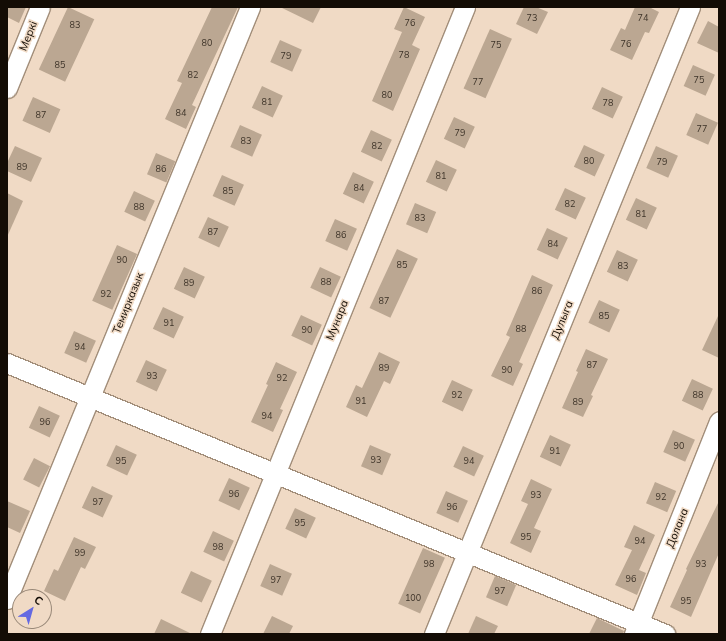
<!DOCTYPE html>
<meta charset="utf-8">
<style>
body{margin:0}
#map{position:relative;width:726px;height:641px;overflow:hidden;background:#f0dac5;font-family:Mulish,sans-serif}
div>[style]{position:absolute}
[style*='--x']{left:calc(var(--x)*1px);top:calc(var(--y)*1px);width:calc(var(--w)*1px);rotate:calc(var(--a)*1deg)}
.building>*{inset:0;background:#bba792;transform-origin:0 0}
.roads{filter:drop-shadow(1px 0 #a28e7a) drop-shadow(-1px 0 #a28e7a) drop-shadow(0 1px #a28e7a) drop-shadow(0 -1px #a28e7a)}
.minor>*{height:19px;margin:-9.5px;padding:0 9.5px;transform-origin:9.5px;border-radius:9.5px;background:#fff}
span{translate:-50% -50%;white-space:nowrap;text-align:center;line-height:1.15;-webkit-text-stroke:3px #f0dac5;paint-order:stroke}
.number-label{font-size:9px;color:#3d3328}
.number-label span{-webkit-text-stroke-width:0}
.street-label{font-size:11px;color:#130c05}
.frame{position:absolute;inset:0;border:8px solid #130c05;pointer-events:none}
.north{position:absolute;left:12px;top:589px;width:40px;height:40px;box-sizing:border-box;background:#f0dac5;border:1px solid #988878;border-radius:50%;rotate:37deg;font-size:11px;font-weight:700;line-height:16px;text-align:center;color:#130c05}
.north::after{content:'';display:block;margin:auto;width:14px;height:18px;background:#6469e2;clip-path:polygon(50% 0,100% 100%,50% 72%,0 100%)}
</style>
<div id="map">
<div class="building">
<i style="clip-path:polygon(7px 7px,26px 7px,19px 23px,7px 17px)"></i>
<i style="left:68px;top:7px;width:29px;height:69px;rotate:25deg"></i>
<i style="clip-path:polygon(212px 7px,238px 7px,192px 105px,196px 107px,186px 129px,165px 119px,182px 83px,177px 81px)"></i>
<i style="clip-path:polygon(280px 7px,321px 7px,313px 23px)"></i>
<i style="clip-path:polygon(404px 7px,425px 17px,412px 45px,420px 49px,393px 111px,372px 101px,402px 32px,394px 29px)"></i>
<i style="clip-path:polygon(524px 7px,536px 7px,548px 12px,537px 34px,516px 24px)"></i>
<i style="clip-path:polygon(635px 7px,649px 7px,659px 12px,649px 33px,645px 32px,632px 60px,610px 50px,621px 28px,625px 30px)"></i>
<i style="clip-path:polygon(708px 21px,719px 27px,719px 53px,697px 43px)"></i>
<i style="left:490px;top:29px;width:24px;height:65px;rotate:24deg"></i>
<i style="left:280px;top:40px;width:24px;height:24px;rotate:24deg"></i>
<i style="left:693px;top:65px;width:24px;height:23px;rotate:24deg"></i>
<i style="left:262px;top:86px;width:23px;height:24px;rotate:25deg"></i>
<i style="left:602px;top:87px;width:23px;height:24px;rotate:25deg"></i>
<i style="left:33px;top:97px;width:30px;height:26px;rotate:24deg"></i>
<i style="left:696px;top:113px;width:24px;height:24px;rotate:24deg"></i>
<i style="left:454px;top:117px;width:23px;height:24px;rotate:25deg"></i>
<i style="left:240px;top:125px;width:24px;height:24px;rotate:24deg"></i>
<i style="left:371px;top:130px;width:23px;height:24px;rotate:25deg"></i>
<i style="left:584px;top:145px;width:23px;height:24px;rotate:25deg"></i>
<i style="clip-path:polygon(15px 146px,42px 158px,31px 182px,7px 171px,7px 163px)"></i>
<i style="left:656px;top:146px;width:24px;height:24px;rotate:24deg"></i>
<i style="left:156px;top:153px;width:21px;height:23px;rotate:23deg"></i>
<i style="left:436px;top:160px;width:23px;height:24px;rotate:25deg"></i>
<i style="left:353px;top:172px;width:23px;height:24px;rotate:25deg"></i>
<i style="left:222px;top:175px;width:24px;height:23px;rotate:24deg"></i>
<i style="left:565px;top:188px;width:23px;height:24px;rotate:25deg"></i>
<i style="left:134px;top:191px;width:23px;height:23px;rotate:25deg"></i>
<i style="clip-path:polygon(7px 193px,23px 201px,7px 237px)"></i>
<i style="left:636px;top:198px;width:23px;height:24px;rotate:25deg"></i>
<i style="left:415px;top:203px;width:23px;height:23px;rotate:23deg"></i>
<i style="left:208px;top:217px;width:23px;height:23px;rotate:25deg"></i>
<i style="left:335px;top:219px;width:24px;height:24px;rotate:24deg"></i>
<i style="left:547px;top:228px;width:23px;height:24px;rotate:25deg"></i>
<i style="left:117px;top:245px;width:22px;height:61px;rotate:24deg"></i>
<i style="left:397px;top:249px;width:23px;height:65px;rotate:25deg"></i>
<i style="left:617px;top:250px;width:23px;height:24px;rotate:25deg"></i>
<i style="left:184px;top:267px;width:23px;height:24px;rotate:25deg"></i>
<i style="left:320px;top:267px;width:23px;height:23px;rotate:25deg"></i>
<i style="clip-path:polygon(532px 275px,553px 285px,519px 362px,523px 364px,513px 386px,491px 376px,510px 337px,506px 335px)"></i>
<i style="left:599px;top:300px;width:23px;height:25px;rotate:25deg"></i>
<i style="left:163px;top:307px;width:23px;height:24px;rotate:25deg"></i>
<i style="clip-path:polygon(719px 314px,719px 358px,702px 350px)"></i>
<i style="left:301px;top:315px;width:23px;height:23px;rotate:25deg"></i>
<i style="left:74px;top:331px;width:24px;height:24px;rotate:24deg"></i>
<i style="clip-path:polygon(586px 349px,608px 359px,591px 395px,593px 396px,583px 417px,562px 408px,578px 372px,576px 371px)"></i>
<i style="clip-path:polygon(379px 352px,400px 362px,390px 384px,384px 381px,367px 417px,346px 407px,356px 385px,362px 388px)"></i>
<i style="left:146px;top:360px;width:23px;height:24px;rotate:25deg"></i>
<i style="clip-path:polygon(276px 362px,297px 372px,280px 409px,283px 410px,273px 432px,251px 422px,268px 385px,266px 384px)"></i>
<i style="left:692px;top:379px;width:23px;height:24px;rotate:25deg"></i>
<i style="left:452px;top:380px;width:23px;height:24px;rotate:25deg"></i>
<i style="left:39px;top:406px;width:23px;height:24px;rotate:25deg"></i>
<i style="left:673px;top:430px;width:24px;height:24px;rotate:24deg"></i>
<i style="left:550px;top:435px;width:23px;height:24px;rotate:25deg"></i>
<i style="left:116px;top:445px;width:23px;height:23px;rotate:25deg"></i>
<i style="left:370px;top:445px;width:23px;height:23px;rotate:23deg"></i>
<i style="left:463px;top:446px;width:23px;height:23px;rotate:25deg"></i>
<i style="left:34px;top:458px;width:18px;height:24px;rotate:27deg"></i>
<i style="left:229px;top:478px;width:23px;height:25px;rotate:25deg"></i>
<i style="clip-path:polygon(531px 479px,552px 489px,534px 528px,541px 531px,531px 553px,510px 543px,528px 504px,521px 501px)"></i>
<i style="left:655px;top:482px;width:23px;height:23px;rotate:23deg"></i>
<i style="left:92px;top:486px;width:23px;height:24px;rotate:25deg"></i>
<i style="left:446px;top:491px;width:24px;height:24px;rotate:24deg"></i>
<i style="clip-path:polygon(7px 501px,30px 511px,20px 533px,7px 527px)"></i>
<i style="clip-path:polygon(719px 501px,719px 553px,691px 617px,670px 607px,687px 570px,686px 569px)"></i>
<i style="left:295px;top:508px;width:23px;height:23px;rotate:25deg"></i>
<i style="clip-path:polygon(634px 525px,655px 535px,639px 570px,646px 573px,637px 595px,615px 585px,632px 550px,624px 547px)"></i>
<i style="left:213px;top:531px;width:23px;height:23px;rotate:25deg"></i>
<i style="clip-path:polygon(74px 537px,96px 547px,85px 569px,81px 567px,65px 601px,44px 591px,54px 569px,58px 571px)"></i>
<i style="left:423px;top:548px;width:24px;height:61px;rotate:24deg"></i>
<i style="left:270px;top:564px;width:24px;height:24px;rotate:24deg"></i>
<i style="left:191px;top:571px;width:23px;height:24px;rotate:25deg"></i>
<i style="left:495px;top:576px;width:23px;height:23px;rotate:23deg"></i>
<i style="clip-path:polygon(272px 616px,293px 626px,289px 634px,263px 634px)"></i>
<i style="clip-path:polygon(476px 616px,498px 626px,494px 634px,468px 634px)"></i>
<i style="clip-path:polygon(597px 618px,624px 631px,623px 634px,589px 634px)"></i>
<i style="clip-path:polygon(161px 619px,192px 634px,154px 634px)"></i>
</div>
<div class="roads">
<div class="minor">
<i style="--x:7;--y:88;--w:87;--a:-67.8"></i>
<i style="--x:7;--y:363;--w:712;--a:22.38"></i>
<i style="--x:7;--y:599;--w:640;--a:-67.68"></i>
<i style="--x:210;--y:634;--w:677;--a:-67.87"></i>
<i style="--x:434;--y:634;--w:677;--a:-67.79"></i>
<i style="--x:634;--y:634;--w:229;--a:-68.2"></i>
</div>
</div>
<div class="number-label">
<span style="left:532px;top:18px">73</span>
<span style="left:643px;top:18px">74</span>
<span style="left:410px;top:23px">76</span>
<span style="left:75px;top:25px">83</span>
<span style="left:207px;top:43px">80</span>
<span style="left:626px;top:44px">76</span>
<span style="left:496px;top:45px">75</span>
<span style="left:404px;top:55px">78</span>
<span style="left:286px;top:56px">79</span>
<span style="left:60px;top:65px">85</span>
<span style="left:193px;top:75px">82</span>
<span style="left:699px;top:80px">75</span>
<span style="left:478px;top:82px">77</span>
<span style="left:387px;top:95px">80</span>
<span style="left:267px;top:102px">81</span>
<span style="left:608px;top:103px">78</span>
<span style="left:181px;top:113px">84</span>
<span style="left:41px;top:115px">87</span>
<span style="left:702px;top:129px">77</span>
<span style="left:460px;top:133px">79</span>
<span style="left:246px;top:141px">83</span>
<span style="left:377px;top:146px">82</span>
<span style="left:589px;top:161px">80</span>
<span style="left:662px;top:162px">79</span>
<span style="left:22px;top:167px">89</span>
<span style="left:161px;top:169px">86</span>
<span style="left:441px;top:176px">81</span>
<span style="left:359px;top:188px">84</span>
<span style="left:228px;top:191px">85</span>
<span style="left:570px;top:204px">82</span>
<span style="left:139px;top:207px">88</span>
<span style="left:641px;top:214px">81</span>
<span style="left:420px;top:218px">83</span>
<span style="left:213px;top:232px">87</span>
<span style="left:341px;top:235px">86</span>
<span style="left:553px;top:244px">84</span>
<span style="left:122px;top:260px">90</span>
<span style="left:402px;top:265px">85</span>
<span style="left:623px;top:266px">83</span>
<span style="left:326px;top:282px">88</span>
<span style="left:189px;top:283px">89</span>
<span style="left:537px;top:291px">86</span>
<span style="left:106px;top:294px">92</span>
<span style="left:384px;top:301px">87</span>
<span style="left:604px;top:316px">85</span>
<span style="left:169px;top:323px">91</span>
<span style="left:521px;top:329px">88</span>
<span style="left:307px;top:330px">90</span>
<span style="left:80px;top:347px">94</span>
<span style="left:592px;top:365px">87</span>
<span style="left:384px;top:368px">89</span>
<span style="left:507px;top:370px">90</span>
<span style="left:152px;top:376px">93</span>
<span style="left:282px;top:378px">92</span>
<span style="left:457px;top:395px">92</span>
<span style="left:698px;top:395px">88</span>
<span style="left:361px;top:401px">91</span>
<span style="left:578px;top:402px">89</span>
<span style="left:267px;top:416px">94</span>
<span style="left:45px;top:422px">96</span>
<span style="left:679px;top:446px">90</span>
<span style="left:555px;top:451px">91</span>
<span style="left:376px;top:460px">93</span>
<span style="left:121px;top:461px">95</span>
<span style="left:469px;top:461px">94</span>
<span style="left:234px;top:494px">96</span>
<span style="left:536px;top:495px">93</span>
<span style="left:661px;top:497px">92</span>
<span style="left:98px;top:502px">97</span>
<span style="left:452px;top:507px">96</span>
<span style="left:300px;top:523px">95</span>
<span style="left:526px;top:537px">95</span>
<span style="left:640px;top:541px">94</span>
<span style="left:218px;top:547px">98</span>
<span style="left:80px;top:553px">99</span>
<span style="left:429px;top:564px">98</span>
<span style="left:701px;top:564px">93</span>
<span style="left:631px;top:579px">96</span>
<span style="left:276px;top:580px">97</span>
<span style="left:500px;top:591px">97</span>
<span style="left:413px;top:598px">100</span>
<span style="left:686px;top:601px">95</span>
</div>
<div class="street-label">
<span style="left:28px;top:36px;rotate:-68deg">Меркі</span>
<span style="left:128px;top:303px;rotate:-68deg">Темирказык</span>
<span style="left:337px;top:320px;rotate:-68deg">Мунара</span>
<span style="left:562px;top:320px;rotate:-68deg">Дулыга</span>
<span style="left:677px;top:528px;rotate:-68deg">Долана</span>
</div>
<div class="frame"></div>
<div class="north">С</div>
</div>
